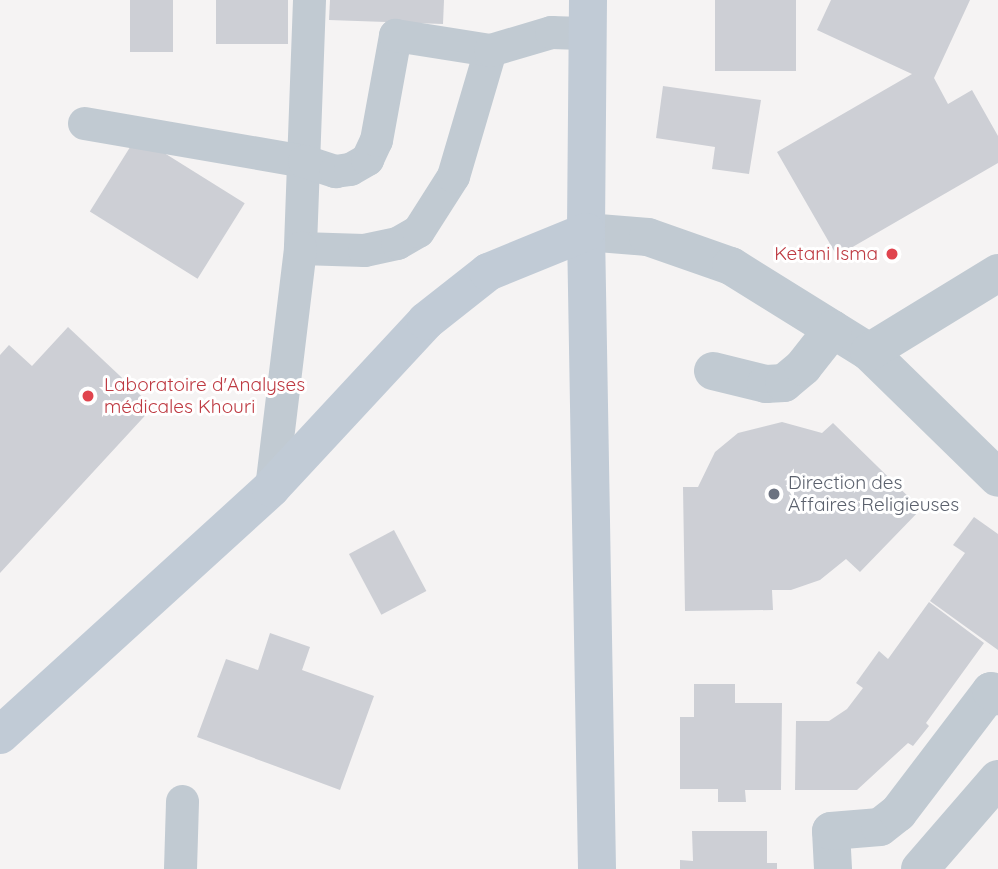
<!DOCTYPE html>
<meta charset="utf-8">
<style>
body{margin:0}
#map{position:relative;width:998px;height:869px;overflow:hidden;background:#f5f3f3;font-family:Quicksand,sans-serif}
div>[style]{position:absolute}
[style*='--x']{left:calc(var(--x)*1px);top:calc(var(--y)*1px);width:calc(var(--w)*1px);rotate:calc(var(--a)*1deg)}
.building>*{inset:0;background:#cdcfd5;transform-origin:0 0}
.lane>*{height:33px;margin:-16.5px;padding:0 16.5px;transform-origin:16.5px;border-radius:16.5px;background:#c1cad2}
.street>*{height:38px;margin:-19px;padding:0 19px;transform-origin:19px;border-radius:19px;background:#c1cad2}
.secondary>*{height:38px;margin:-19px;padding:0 19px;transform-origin:19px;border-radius:19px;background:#c1cbd6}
.dots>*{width:19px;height:19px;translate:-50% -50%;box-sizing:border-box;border:4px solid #fff;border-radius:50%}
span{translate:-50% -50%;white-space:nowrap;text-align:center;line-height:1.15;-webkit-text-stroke:6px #fff;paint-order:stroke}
.health-label{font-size:19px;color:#be3a42}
.right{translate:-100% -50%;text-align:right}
.left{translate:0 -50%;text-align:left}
.worship-label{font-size:19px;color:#5b616d}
</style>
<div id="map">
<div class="building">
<i style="left:130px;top:0;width:43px;height:52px"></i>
<i style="left:216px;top:0;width:72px;height:44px"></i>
<i style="clip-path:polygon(330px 0,444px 0,443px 24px,329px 20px)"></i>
<i style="left:715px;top:0;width:81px;height:71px"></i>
<i style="clip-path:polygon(831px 0,970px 0,934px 78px,948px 104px,972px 90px,998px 136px,998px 163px,837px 256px,777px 152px,912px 74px,817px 30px)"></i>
<i style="clip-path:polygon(663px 86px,761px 100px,749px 174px,712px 169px,715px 147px,656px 138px)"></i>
<i style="left:137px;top:136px;width:127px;height:89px;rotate:32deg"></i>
<i style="clip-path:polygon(68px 327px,153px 407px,0 573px,0 355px,9px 345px,32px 366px)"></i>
<i style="clip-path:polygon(782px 422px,822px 433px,833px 423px,921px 509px,860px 572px,846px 559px,820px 580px,791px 590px,772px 590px,773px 610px,685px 611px,683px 487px,698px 487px,715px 452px,738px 433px)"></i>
<i style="clip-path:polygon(974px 517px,998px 534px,998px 650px,930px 601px,965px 553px,953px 545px)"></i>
<i style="left:394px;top:530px;width:69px;height:51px;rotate:62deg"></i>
<i style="clip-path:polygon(929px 602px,984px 643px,926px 723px,929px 726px,913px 746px,908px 743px,857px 790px,795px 790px,796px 721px,829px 721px,847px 709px,863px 688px,856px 683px,879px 651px,888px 659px)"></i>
<i style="clip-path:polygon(270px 633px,310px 647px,302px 670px,374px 696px,340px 790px,197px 737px,226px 659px,258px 670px)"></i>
<i style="clip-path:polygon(694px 684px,735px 684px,735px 703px,782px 703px,781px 790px,745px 790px,746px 802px,718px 802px,718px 789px,680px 789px,680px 717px,694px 717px)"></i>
<i style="clip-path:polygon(692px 831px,767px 831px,767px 863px,777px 863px,777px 869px,680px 869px,680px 860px,693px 861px)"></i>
</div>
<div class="lane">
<i style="--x:309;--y:0;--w:248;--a:92.1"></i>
<i style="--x:300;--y:248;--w:64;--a:1.8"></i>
<i style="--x:364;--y:250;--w:34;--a:-12"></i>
<i style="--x:397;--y:243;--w:24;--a:-30"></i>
<i style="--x:418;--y:231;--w:65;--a:-57.5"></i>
<i style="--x:453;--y:176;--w:131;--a:-73.6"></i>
<i style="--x:84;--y:123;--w:223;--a:9.8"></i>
<i style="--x:304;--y:161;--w:33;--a:18"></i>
<i style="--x:335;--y:171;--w:15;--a:-8"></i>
<i style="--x:350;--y:169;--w:20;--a:-30"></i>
<i style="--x:367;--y:159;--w:21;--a:-65"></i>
<i style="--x:376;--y:140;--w:107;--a:-79.7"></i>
<i style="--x:395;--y:35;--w:96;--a:9"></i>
<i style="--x:490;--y:50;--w:64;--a:-16.4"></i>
<i style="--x:551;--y:32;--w:38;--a:2"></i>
<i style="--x:271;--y:488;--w:242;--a:-83.1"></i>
<i style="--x:180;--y:869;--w:68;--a:-88.3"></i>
</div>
<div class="street">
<i style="--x:586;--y:232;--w:62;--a:4.6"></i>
<i style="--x:648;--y:237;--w:88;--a:19.3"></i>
<i style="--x:731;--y:266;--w:163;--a:31.9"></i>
<i style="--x:869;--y:352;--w:180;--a:44.3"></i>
<i style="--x:869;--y:352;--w:151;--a:-31.5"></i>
<i style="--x:713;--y:371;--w:55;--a:13.8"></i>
<i style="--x:766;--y:384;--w:18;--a:-3"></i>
<i style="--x:784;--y:383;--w:25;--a:-40"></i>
<i style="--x:803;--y:367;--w:48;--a:-51.7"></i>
<i style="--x:833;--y:869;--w:38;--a:-93"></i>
<i style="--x:831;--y:831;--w:49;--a:-4.7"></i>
<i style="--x:880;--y:827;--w:23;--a:-38"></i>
<i style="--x:898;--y:813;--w:153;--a:-52.7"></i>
<i style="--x:991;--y:691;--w:9;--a:36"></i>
<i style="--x:920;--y:869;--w:119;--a:-49.1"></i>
</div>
<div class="secondary">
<i style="--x:588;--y:0;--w:232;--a:90.5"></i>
<i style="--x:586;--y:232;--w:637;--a:89.01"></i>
<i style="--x:0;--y:735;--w:367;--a:-42.3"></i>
<i style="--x:271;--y:488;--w:228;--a:-47.1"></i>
<i style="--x:426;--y:321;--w:79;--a:-38.3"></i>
<i style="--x:488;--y:272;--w:106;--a:-22.2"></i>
</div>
<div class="dots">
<i style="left:892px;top:254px;background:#e0444e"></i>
<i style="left:88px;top:396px;background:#e0444e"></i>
<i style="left:774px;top:494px;background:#6b7280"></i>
</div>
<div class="health-label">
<span class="right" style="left:878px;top:254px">Ketani Isma</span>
<span class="left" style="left:104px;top:396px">Laboratoire d'Analyses<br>médicales Khouri</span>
</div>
<div class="worship-label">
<span class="left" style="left:788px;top:494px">Direction des<br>Affaires Religieuses</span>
</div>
</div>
